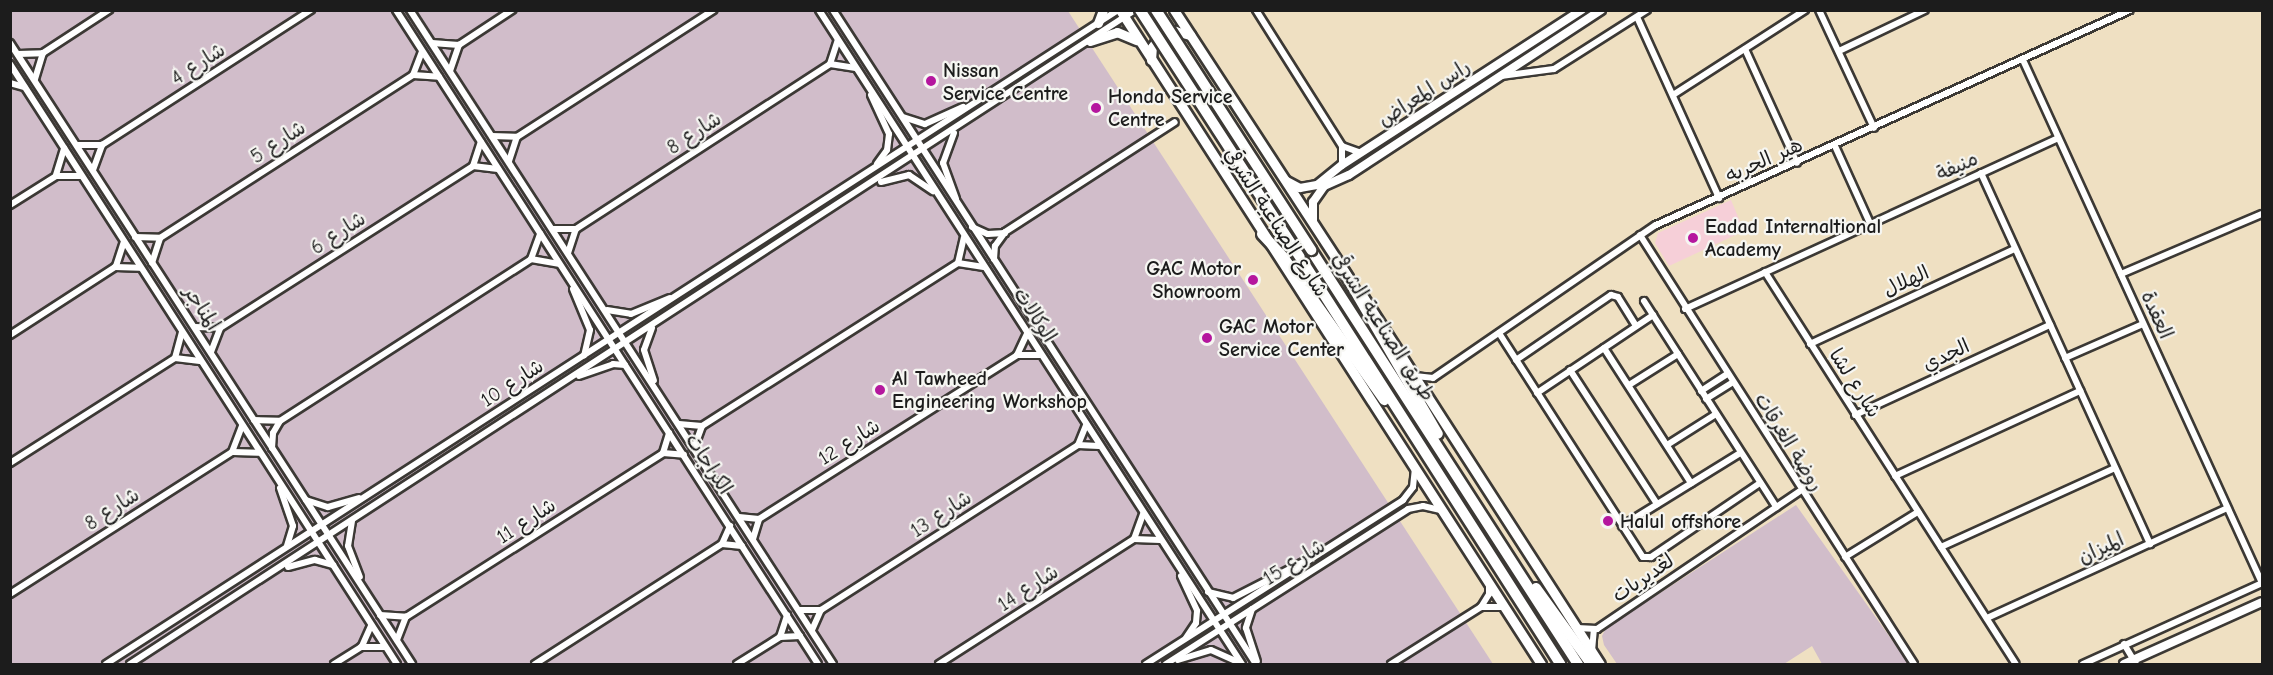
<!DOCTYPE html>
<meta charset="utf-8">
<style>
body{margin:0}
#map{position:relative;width:2273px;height:675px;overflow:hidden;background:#efe0c2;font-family:"Comic Neue","Playpen Sans Arabic",sans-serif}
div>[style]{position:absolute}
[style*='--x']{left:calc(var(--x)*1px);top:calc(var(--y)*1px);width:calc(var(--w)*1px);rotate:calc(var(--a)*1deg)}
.built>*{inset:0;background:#f6cfd8}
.industrial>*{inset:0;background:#d1bdca}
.roads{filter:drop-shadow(2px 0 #3c3935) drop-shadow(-2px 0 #3c3935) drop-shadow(0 2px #3c3935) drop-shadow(0 -2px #3c3935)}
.minor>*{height:6px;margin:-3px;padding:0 3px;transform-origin:3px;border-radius:3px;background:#fff}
.tertiary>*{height:8px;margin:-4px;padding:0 4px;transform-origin:4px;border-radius:4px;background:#fff}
.primary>*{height:9px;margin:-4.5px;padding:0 4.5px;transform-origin:4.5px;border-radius:4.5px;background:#fff}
.trunk>*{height:10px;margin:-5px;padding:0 5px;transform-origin:5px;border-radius:5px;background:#fff}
.bridges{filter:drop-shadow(2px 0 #3c3935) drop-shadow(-2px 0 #3c3935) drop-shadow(0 2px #3c3935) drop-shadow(0 -2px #3c3935)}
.trunk-bridge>*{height:10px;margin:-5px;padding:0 5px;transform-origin:5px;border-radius:5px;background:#fff}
.dots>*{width:16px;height:16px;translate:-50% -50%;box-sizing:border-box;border:3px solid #f6f6f2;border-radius:50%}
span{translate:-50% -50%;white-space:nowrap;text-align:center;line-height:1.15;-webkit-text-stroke:4.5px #f6f6f2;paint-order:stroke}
.street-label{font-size:20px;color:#1c1c1c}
.poi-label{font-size:20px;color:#1c1c1c;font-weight:700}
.left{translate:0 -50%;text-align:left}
.right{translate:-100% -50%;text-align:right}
.frame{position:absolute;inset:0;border:12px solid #1c1c1c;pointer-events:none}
</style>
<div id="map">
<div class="built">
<i style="clip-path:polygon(1731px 200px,1744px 231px,1669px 266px,1655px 243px,1658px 233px)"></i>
</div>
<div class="industrial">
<i style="clip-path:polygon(10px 11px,1068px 11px,1493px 664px,11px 664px)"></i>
<i style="clip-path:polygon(1796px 505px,1909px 664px,1822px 664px,1812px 646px,1784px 664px,1617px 664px,1604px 645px,1602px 636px,1606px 628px)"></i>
</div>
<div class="roads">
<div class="minor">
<i style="--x:396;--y:10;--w:778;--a:57.17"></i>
<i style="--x:410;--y:10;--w:779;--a:57.11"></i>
<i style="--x:819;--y:10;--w:779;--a:57.11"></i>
<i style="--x:833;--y:10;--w:779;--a:57.11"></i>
<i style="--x:1256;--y:10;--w:161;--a:57.7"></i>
<i style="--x:1342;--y:146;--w:20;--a:20"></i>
<i style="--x:1819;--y:10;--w:130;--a:65"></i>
<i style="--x:1637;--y:17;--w:199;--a:65.6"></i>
<i style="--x:10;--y:43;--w:740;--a:57.08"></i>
<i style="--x:432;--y:43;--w:27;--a:4"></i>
<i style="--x:1745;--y:49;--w:125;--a:65.5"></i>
<i style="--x:1839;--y:51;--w:95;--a:-25.5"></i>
<i style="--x:18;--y:54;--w:25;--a:-2"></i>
<i style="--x:43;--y:53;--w:79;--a:-33.1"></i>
<i style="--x:2023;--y:60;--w:575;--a:65.44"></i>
<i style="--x:10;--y:64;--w:714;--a:57.18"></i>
<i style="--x:830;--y:64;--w:26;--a:9"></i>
<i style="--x:450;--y:71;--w:28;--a:-71"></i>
<i style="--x:459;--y:45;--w:64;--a:-33.4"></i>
<i style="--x:413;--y:75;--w:26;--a:4"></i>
<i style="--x:1501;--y:76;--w:53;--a:-7.5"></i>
<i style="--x:1554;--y:69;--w:110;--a:-32.4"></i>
<i style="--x:35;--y:79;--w:27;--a:-73"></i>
<i style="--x:10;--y:83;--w:15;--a:16"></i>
<i style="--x:871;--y:95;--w:43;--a:65.2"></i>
<i style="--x:889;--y:134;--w:16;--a:97"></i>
<i style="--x:887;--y:150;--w:17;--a:126"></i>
<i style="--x:1673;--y:95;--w:157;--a:-32.8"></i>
<i style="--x:903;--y:117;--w:23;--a:18"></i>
<i style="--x:925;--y:124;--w:42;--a:-24.1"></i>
<i style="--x:954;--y:133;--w:32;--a:110"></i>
<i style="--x:943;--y:163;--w:38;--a:70"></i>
<i style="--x:492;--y:136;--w:25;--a:2"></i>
<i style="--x:517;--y:137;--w:234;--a:-32.9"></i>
<i style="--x:77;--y:145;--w:25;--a:0"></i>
<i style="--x:1835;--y:146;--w:85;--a:65.6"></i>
<i style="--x:509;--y:161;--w:25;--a:-72"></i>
<i style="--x:1342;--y:165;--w:19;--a:-90"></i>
<i style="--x:473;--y:166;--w:25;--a:-72"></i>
<i style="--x:93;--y:170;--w:27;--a:-70"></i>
<i style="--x:102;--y:145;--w:249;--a:-32.9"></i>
<i style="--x:1981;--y:173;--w:408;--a:65.5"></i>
<i style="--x:56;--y:175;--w:28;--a:-73"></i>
<i style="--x:881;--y:182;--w:29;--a:-14"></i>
<i style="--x:909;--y:175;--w:29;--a:34"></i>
<i style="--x:10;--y:205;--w:54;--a:-32.2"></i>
<i style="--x:56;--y:176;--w:25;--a:0"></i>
<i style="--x:972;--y:227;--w:17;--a:24"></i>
<i style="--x:988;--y:234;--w:17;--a:-3"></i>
<i style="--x:553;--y:229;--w:23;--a:0"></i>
<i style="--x:576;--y:229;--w:303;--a:-33"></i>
<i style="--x:830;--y:64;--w:25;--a:-72"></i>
<i style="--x:1640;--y:235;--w:509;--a:57.43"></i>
<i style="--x:135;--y:237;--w:25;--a:2"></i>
<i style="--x:160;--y:238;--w:301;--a:-32.8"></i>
<i style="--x:413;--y:75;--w:25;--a:-69"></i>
<i style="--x:568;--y:253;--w:25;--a:-72"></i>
<i style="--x:531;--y:259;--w:28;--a:10"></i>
<i style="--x:994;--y:259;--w:13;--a:-86"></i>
<i style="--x:995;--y:246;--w:17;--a:-54"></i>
<i style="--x:1005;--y:232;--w:202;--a:-32.9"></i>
<i style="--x:152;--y:263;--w:26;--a:-72"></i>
<i style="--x:958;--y:263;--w:26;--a:-77"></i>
<i style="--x:116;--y:266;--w:25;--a:-72"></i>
<i style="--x:1765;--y:272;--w:465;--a:57.4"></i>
<i style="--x:2121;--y:274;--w:153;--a:-23.1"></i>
<i style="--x:573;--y:289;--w:44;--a:67.5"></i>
<i style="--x:590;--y:330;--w:26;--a:103"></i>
<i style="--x:1644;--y:301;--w:245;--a:57.3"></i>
<i style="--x:1685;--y:309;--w:410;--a:-24.6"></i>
<i style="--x:607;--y:310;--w:24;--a:9"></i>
<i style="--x:631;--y:314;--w:42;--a:-22.3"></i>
<i style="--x:195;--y:327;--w:25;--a:2"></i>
<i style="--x:220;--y:328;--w:300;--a:-32.6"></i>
<i style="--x:473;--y:166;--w:25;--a:7"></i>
<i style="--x:652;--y:328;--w:23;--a:110"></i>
<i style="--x:644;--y:350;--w:32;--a:72"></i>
<i style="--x:1499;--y:333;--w:266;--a:57.3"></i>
<i style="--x:1643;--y:557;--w:8;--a:0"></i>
<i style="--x:1651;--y:557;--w:132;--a:-34.2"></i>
<i style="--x:10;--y:335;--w:125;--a:-32.9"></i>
<i style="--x:115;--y:267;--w:24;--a:2"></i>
<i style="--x:1810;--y:344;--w:226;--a:-24.9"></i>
<i style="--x:1604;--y:348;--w:161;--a:57.2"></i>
<i style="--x:211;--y:352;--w:26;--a:-69"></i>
<i style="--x:1017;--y:355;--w:23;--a:-65"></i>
<i style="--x:175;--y:358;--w:25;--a:7"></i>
<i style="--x:2065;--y:358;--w:85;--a:-23.6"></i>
<i style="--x:1516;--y:360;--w:115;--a:-34.4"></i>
<i style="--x:1611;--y:295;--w:7;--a:16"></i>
<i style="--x:1618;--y:297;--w:34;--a:58"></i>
<i style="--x:1570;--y:370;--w:160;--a:57"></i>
<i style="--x:579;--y:376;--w:36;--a:-19"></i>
<i style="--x:613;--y:364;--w:12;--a:5"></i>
<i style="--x:1415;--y:376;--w:18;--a:6"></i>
<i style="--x:1433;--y:378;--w:270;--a:-34.5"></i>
<i style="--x:1656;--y:225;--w:520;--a:-24.4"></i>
<i style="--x:1629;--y:385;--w:58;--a:-32.3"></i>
<i style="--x:1701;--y:391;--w:31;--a:-33"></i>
<i style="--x:1537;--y:393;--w:140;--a:-33.9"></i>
<i style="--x:1706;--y:399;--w:32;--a:-32"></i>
<i style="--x:1855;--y:415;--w:215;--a:-24.8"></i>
<i style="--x:254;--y:420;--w:25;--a:2"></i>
<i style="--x:679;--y:424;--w:23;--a:5"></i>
<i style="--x:1078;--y:445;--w:22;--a:-68"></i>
<i style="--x:1667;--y:445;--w:58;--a:-32.3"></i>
<i style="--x:272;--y:448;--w:15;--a:-86"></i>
<i style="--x:273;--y:433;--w:14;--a:-60"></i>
<i style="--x:280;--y:421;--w:299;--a:-32.8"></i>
<i style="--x:531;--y:259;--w:27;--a:-70"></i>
<i style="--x:694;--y:448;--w:23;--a:-70"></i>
<i style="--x:702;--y:426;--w:303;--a:-32.5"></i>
<i style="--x:958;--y:263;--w:26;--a:9"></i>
<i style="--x:233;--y:452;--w:25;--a:2"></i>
<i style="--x:663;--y:453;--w:21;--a:-73"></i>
<i style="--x:10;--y:463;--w:196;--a:-32.5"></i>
<i style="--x:175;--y:358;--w:27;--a:-75"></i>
<i style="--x:1895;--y:476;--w:204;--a:-24.7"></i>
<i style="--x:280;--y:488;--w:40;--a:71.1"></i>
<i style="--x:293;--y:526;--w:21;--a:107"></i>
<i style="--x:306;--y:500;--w:23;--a:18"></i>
<i style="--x:328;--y:507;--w:32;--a:-16"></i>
<i style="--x:739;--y:517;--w:20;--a:6"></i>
<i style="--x:759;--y:519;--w:306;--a:-32.4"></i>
<i style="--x:1017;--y:355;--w:23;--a:0"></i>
<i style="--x:352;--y:521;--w:25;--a:99"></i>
<i style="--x:348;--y:546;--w:33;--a:69"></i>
<i style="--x:1622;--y:526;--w:139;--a:-31.7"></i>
<i style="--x:753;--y:539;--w:21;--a:-73"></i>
<i style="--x:1134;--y:539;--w:27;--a:-70"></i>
<i style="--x:722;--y:544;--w:20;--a:6"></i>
<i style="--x:1941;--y:547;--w:191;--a:-24.4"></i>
<i style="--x:1845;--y:557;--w:86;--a:-31.7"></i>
<i style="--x:288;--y:567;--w:28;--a:-15"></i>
<i style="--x:315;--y:560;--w:19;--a:16"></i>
<i style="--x:1181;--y:576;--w:38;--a:65"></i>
<i style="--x:1197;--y:611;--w:12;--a:95"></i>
<i style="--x:1196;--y:623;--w:18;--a:124"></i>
<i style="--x:1208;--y:592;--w:26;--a:13"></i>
<i style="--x:1233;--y:598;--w:83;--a:-27.2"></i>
<i style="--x:10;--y:594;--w:264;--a:-32.6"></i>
<i style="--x:232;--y:452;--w:28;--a:-69"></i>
<i style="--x:1481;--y:607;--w:15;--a:-58"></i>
<i style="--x:1489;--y:594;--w:9;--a:-90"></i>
<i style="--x:1252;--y:609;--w:20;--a:108"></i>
<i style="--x:1246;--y:628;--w:35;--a:72"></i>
<i style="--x:799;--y:610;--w:22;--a:0"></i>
<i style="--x:380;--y:615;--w:26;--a:4"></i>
<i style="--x:1987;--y:618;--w:264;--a:-24.6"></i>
<i style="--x:1577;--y:628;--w:20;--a:3"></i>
<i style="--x:1597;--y:629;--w:245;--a:-34.2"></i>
<i style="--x:812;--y:630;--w:22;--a:-66"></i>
<i style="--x:821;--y:610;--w:305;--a:-32.7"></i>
<i style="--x:1078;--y:445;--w:21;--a:3"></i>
<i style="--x:780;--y:637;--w:23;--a:-72"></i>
<i style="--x:397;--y:640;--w:25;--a:-69"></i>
<i style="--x:406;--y:617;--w:305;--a:-32.5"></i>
<i style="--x:663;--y:453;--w:21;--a:5"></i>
<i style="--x:2124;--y:644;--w:23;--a:59"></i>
<i style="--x:362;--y:646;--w:22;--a:-66"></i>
<i style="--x:1592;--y:651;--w:21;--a:-85"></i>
<i style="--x:1178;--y:660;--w:34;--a:-17"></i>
<i style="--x:1211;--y:650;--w:30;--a:24"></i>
<i style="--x:106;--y:664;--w:1205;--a:-32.87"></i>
<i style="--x:130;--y:664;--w:1199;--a:-33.05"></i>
<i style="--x:334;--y:664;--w:32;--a:-32"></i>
<i style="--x:361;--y:647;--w:24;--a:0"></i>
<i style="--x:535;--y:664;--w:222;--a:-32.7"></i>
<i style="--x:722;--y:544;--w:20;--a:-66"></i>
<i style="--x:737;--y:664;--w:51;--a:-32.1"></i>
<i style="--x:780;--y:637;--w:20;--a:-3"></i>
<i style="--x:939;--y:664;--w:232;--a:-32.7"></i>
<i style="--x:1134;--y:539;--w:26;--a:2"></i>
<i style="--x:1146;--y:664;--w:305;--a:-32.5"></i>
<i style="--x:1403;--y:500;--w:16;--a:-52"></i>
<i style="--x:1413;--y:487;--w:19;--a:-84"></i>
<i style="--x:1166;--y:664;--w:287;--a:-32.6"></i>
<i style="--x:1408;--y:509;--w:15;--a:-11"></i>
<i style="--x:1423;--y:506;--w:18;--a:13"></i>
<i style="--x:1391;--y:664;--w:107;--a:-32.3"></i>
<i style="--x:1481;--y:607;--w:22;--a:0"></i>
<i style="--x:2083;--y:664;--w:196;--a:-24.3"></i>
</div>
<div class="tertiary">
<i style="--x:1285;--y:180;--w:17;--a:28"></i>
<i style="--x:1300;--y:188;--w:17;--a:-10"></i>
<i style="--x:1317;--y:185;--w:32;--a:-39"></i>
<i style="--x:1342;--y:165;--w:286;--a:-32.9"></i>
<i style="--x:1313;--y:221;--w:19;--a:-90"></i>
<i style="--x:1313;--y:202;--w:19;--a:-55"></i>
<i style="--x:1324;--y:186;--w:27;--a:-24"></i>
<i style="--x:1349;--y:175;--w:301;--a:-33.2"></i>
<i style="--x:2124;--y:664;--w:151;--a:-24.2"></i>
</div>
<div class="primary">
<i style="--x:1120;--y:10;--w:778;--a:57.23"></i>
<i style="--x:1174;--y:10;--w:319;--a:56.9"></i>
<i style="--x:1098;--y:23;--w:14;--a:-69"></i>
<i style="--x:1090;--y:41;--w:28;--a:-18"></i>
<i style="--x:1117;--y:32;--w:21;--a:23"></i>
<i style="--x:1151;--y:60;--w:13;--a:-86"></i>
<i style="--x:1152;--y:47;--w:15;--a:-53"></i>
<i style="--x:1161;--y:35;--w:15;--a:-16"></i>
<i style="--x:1175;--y:31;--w:16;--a:15"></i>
<i style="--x:1362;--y:295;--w:439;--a:57.2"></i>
</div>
<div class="trunk">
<i style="--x:1262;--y:234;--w:33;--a:47"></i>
<i style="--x:1284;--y:258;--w:174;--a:54.8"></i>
<i style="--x:1311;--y:250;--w:493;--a:57.2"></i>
<i style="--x:1300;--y:257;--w:483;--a:57.4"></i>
<i style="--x:1344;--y:272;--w:187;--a:59.9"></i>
<i style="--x:1536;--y:588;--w:94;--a:54.1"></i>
</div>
</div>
<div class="bridges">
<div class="trunk-bridge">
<i style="--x:1140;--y:10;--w:294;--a:57.1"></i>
<i style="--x:1156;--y:10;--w:286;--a:57.1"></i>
</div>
</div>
<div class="dots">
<i style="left:931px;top:81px;background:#b5179e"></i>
<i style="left:1096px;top:108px;background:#b5179e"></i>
<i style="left:1693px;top:238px;background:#b5179e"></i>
<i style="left:1253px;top:280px;background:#b5179e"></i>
<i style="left:1207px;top:338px;background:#b5179e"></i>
<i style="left:880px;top:390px;background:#b5179e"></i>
<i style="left:1608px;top:521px;background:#b5179e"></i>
</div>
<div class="street-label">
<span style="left:198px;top:64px;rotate:-33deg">شارع 4</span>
<span style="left:1424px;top:93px;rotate:-33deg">راس المعراض</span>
<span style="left:694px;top:133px;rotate:-33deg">شارع 8</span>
<span style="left:278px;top:142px;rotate:-33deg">شارع 5</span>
<span style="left:1764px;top:160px;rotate:-24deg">هير الحربه</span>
<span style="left:1957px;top:166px;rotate:-24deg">منيفة</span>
<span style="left:1276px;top:222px;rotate:57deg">شارع الصناعية الشرقي</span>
<span style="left:338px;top:233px;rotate:-33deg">شارع 6</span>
<span style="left:1906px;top:281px;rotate:-25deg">الهلال</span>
<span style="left:202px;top:308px;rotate:57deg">المناجر</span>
<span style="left:1035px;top:315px;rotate:57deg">الوكالات</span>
<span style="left:2157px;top:315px;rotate:66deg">العقدة</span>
<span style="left:1383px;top:327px;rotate:57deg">طريق الصناعية الشرقي</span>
<span style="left:1946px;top:355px;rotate:-25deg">الجدي</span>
<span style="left:512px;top:383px;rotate:-33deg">شارع 10</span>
<span style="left:1855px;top:383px;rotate:57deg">شارع لشا</span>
<span style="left:849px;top:442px;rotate:-32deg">شارع 12</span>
<span style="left:1789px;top:442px;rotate:58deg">روضة الغرقات</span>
<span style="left:709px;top:464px;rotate:57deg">الكراجات</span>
<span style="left:112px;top:509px;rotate:-33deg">شارع 8</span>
<span style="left:941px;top:514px;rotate:-33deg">شارع 13</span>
<span style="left:526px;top:521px;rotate:-33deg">شارع 11</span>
<span style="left:2101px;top:548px;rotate:-25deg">الميزان</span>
<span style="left:1294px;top:562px;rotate:-32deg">شارع 15</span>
<span style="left:1643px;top:578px;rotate:-34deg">لغديريات</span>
<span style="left:1028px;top:588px;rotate:-33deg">شارع 14</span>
</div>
<div class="poi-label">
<span class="left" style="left:943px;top:82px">Nissan<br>Service Centre</span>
<span class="left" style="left:1108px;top:108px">Honda Service<br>Centre</span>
<span class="left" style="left:1705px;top:238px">Eadad Internaltional<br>Academy</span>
<span class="right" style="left:1241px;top:280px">GAC Motor<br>Showroom</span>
<span class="left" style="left:1219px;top:338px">GAC Motor<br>Service Center</span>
<span class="left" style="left:892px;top:390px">Al Tawheed<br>Engineering Workshop</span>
<span class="left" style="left:1620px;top:521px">Halul offshore</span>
</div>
<div class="frame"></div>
</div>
